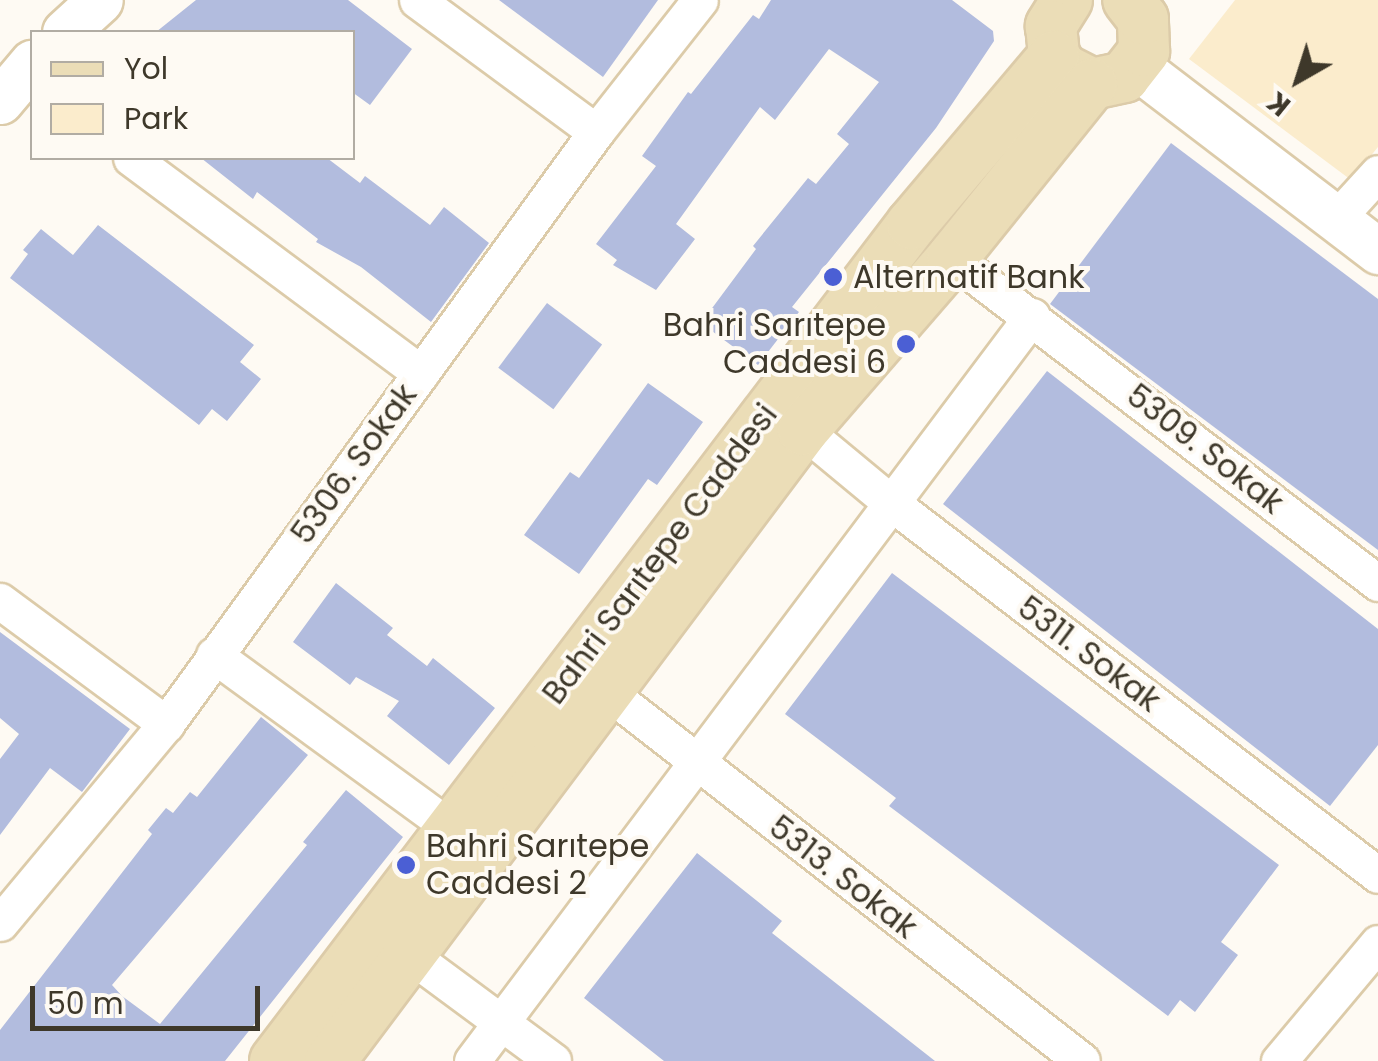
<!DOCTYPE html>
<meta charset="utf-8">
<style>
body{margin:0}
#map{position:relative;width:1378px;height:1061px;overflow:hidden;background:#fefaf3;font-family:Poppins,sans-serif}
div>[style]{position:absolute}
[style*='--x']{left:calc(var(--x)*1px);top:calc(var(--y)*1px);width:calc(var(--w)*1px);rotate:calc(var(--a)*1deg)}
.green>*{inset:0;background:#fbeccc}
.building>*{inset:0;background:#b2bcde;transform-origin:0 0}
.roads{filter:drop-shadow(2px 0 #dccba9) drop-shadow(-2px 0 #dccba9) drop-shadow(0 2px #dccba9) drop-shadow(0 -2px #dccba9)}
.minor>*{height:35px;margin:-17.5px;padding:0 17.5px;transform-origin:17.5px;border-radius:17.5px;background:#fff}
.tertiary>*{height:45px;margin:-22.5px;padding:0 22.5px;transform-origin:22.5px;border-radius:22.5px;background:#fff}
.secondary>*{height:50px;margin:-25px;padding:0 25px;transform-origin:25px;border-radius:25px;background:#ebddb7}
.dots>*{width:28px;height:28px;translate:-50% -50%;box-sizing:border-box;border:5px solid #fefaf3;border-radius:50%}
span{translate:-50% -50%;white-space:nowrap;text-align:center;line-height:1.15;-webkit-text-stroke:8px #fefaf3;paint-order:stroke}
.poi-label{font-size:32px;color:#3e382a}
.left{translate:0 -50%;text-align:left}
.right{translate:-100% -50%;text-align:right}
.street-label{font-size:32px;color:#3e382a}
.legend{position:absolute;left:30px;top:30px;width:325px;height:130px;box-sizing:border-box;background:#fefaf3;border:2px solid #b1aca3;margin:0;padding:12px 18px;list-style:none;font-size:30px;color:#3e382a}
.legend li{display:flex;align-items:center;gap:20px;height:50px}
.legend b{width:50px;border:2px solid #b1aca3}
.north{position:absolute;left:1248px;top:30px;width:100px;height:100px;-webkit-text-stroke:8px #fefaf3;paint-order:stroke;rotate:219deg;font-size:28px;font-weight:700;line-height:40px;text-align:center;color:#3e382a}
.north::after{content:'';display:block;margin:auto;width:35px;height:45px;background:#3e382a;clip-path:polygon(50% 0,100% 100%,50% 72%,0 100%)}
.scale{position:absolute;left:30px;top:986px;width:230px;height:45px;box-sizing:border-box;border:5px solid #3e382a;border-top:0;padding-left:12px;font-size:30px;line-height:35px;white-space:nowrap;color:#3e382a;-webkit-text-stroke:8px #fefaf3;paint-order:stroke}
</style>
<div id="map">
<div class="green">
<i style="clip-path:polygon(1235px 0,1378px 0,1378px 147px,1351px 180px,1189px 59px)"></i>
</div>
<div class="building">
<i style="clip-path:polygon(196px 0,348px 0,412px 49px,370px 105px,352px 92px,352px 32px,156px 32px)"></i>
<i style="clip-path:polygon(499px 0,658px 0,603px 77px)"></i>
<i style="clip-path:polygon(771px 0,952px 0,993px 31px,994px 41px,936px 128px,792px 307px,799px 312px,758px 365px,701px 323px,756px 249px,753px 246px,808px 178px,816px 184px,849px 144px,837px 134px,879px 82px,829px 49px,775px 120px,760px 107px,676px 224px,695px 239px,656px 290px,613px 265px,617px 260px,596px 244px,656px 166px,642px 156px,688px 92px,691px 94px,753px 15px,759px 19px)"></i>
<i style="clip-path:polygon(1171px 143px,1378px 299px,1378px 550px,1050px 304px)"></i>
<i style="clip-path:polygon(201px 158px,327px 158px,360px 183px,365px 176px,430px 225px,444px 207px,489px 243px,431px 322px,361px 267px,316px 242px,318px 239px,257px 192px,253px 199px)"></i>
<i style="clip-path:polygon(98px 225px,254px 345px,240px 362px,261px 379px,227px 421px,212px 409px,199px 425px,10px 278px,28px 254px,23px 250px,41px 229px,73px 255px)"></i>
<i style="left:547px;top:303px;width:69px;height:81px;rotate:37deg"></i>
<i style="clip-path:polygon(1047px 371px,1378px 629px,1378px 745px,1330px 806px,943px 504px)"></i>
<i style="clip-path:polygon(648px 383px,703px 422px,657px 485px,648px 479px,579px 574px,524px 535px,570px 472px,579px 478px)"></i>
<i style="clip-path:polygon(892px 573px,1279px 865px,1221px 942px,1238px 955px,1195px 1012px,1180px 1000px,1168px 1016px,889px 806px,896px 798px,785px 714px)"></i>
<i style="clip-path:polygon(336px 583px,393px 628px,387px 635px,427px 666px,433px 658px,495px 708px,449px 765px,387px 716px,399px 701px,356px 677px,350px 685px,293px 642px)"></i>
<i style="clip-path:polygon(0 632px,130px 729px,82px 792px,50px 768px,0 835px,0 759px,19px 734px,0 718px)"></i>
<i style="clip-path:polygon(261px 717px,308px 755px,112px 985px,122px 996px,160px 1024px,307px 845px,303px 842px,346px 790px,403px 837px,225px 1061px,0 1061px,0 1030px,152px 834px,148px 830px,166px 808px,173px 813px,190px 792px,197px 797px)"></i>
<i style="clip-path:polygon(697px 853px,782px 921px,772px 933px,935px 1061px,664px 1061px,584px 998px)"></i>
</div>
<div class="roads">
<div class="minor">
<i style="--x:417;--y:0;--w:222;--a:36.4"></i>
<i style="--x:131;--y:158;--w:361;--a:36.6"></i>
<i style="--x:1336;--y:219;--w:62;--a:-47.6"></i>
<i style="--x:952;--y:258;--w:536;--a:37.34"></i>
<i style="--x:803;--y:430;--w:113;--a:39.6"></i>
<i style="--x:890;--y:502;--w:614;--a:37.39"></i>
<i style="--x:0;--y:601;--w:207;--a:36.5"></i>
<i style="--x:214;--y:655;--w:292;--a:36.1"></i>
<i style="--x:605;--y:690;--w:604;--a:37.87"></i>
<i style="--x:0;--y:923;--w:259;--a:-50.2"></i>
<i style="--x:166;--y:724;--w:732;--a:-54.01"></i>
<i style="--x:596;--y:132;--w:168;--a:-51.8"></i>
<i style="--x:410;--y:955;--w:178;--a:36.5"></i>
<i style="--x:472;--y:1061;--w:932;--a:-53.07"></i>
<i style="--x:1279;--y:1061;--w:154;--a:-50"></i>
</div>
<div class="tertiary">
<i style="--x:65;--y:32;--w:47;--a:-42.4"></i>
<i style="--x:1136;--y:66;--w:305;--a:37.4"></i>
<i style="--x:0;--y:101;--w:50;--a:-49.9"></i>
</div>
<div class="secondary">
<i style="--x:1067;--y:0;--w:31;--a:122"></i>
<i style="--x:1051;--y:26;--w:30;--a:84"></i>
<i style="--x:1054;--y:56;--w:16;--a:55"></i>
<i style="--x:1063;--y:69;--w:33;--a:27"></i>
<i style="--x:1092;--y:84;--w:33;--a:-12"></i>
<i style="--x:1124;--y:77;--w:33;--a:-52"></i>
<i style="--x:1144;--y:51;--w:32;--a:-92"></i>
<i style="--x:1143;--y:19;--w:24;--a:-128"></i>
<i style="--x:275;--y:1061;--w:1052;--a:-52.73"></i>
<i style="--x:912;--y:224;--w:220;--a:-49.8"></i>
<i style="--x:330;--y:1061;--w:789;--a:-53.14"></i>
<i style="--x:803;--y:430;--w:228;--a:-49.1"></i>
<i style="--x:952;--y:258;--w:223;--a:-51.2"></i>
</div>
</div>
<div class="dots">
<i style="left:833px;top:277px;background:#4b5fd4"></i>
<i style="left:906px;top:344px;background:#4b5fd4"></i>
<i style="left:406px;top:865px;background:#4b5fd4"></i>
</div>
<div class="poi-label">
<span class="left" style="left:853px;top:277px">Alternatif Bank</span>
<span class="right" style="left:886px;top:344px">Bahri Sarıtepe<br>Caddesi 6</span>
<span class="left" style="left:426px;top:865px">Bahri Sarıtepe<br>Caddesi 2</span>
</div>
<div class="street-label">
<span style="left:1205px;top:449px;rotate:38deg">5309. Sokak</span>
<span style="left:354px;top:464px;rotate:-54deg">5306. Sokak</span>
<span style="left:660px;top:554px;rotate:-53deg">Bahri Sarıtepe Caddesi</span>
<span style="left:1089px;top:654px;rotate:37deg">5311. Sokak</span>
<span style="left:843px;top:877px;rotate:38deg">5313. Sokak</span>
</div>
<ul class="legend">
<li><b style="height:12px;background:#ebddb7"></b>Yol</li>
<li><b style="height:28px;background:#fbeccc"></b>Park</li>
</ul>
<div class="north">K</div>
<div class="scale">50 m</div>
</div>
